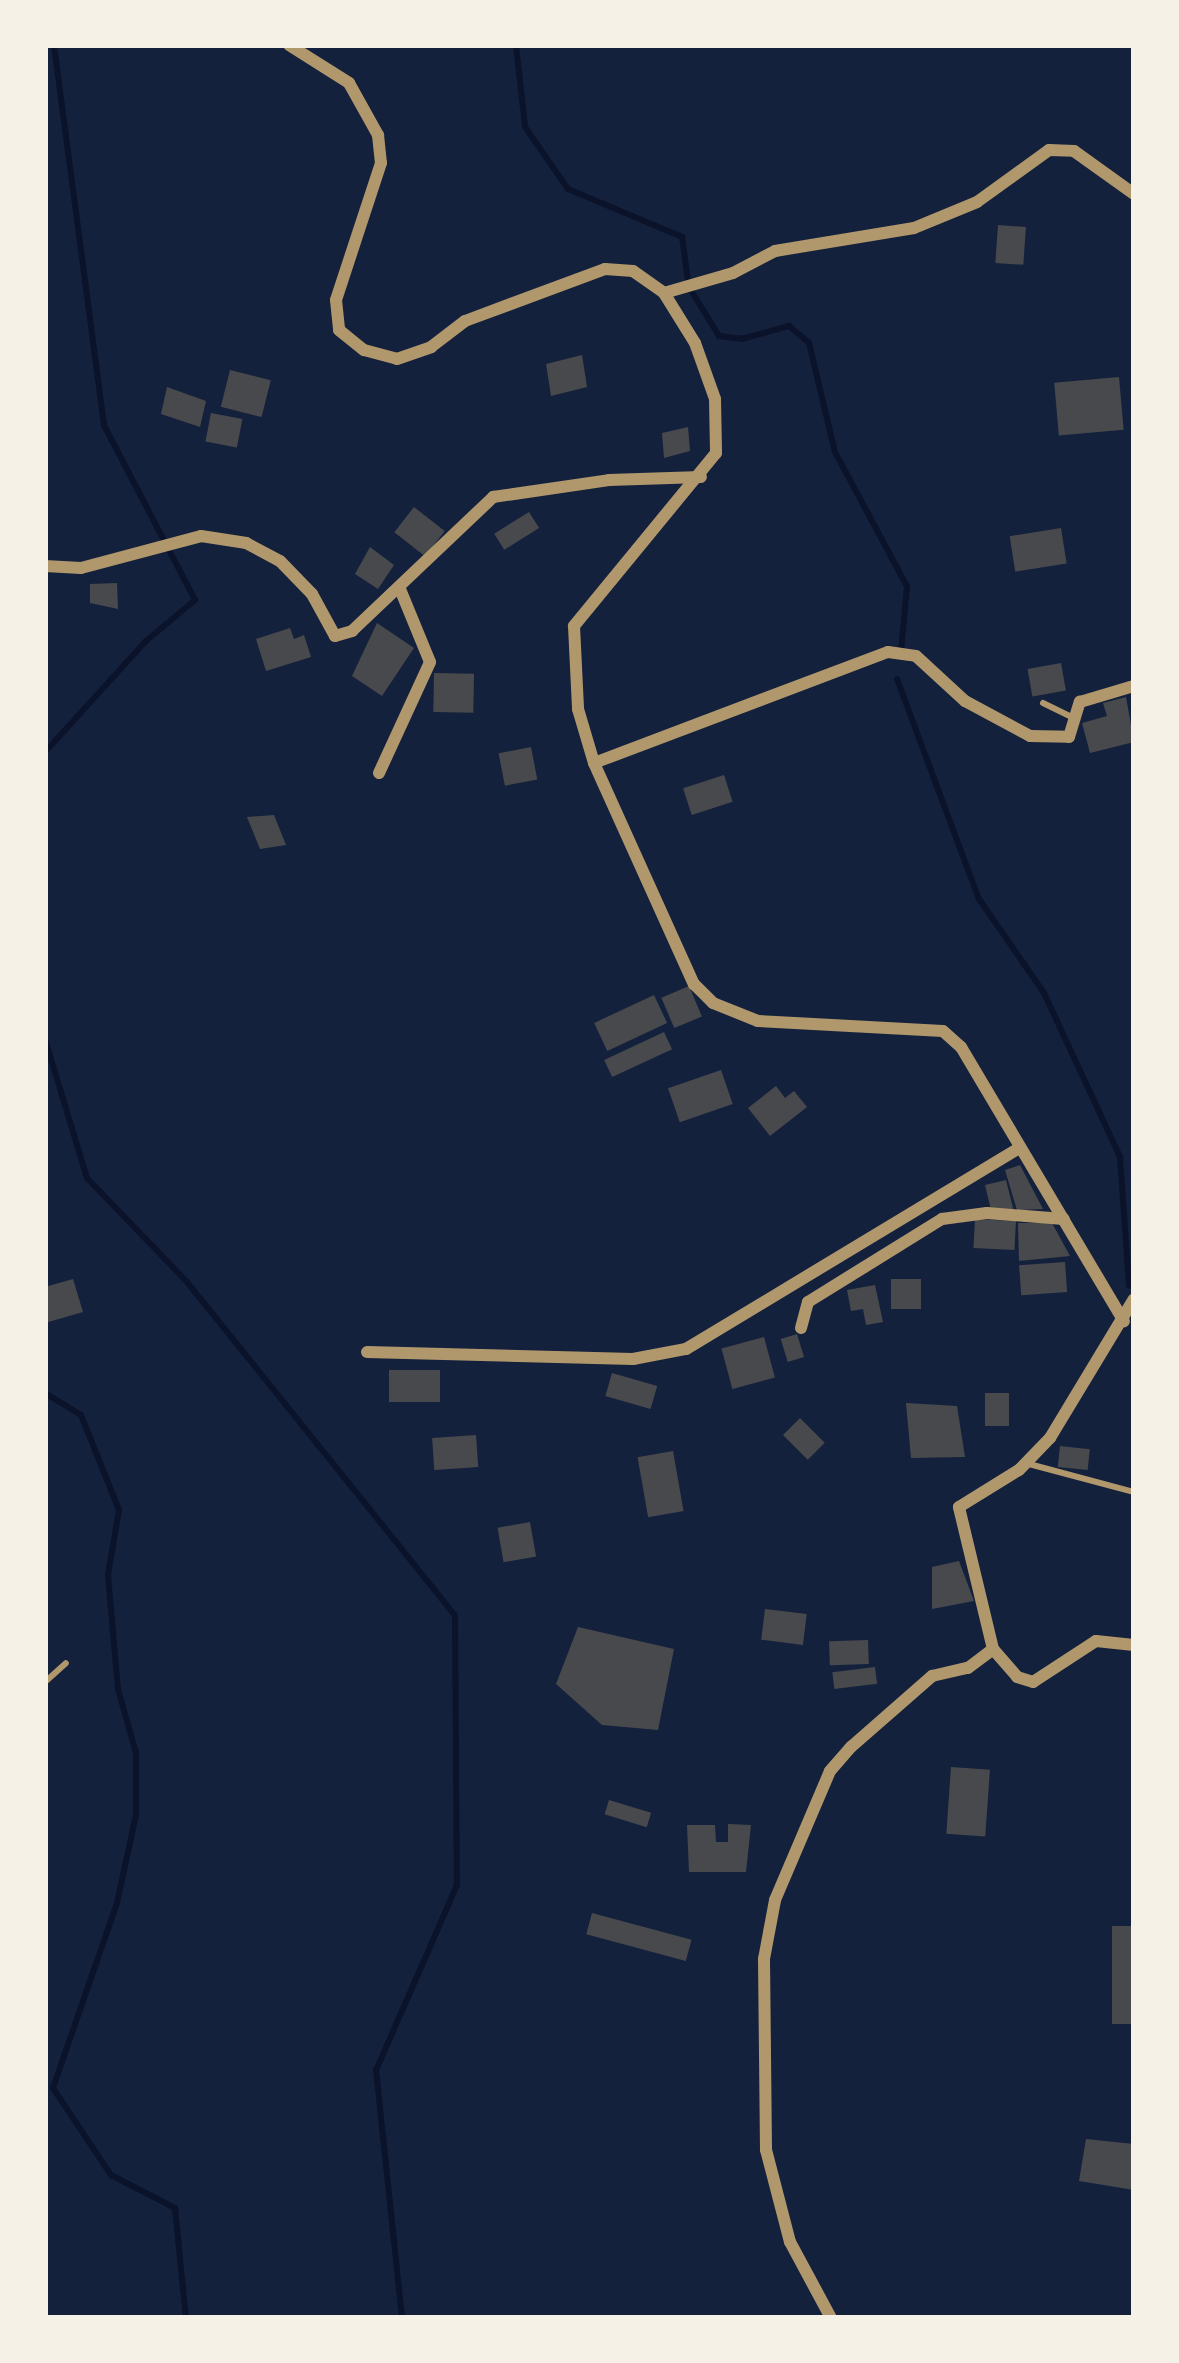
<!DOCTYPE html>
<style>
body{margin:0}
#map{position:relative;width:1179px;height:2363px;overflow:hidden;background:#14213d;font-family:Arial,sans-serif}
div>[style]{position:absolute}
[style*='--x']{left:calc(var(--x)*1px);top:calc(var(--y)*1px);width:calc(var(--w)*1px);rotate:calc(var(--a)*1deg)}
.stream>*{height:6px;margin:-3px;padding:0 3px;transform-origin:3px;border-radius:3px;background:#0b132b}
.building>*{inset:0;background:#48494c;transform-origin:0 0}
.service>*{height:6px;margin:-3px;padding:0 3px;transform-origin:3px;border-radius:3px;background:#b1986c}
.minor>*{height:12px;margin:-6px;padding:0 6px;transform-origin:6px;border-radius:6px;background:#b1986c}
span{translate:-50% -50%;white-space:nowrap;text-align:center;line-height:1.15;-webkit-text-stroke:9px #f6f1e7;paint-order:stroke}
.frame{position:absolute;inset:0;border:48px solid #f6f1e7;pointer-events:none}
</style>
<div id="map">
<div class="stream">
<i style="--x:516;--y:45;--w:82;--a:83.7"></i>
<i style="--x:525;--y:127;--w:75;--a:55.3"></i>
<i style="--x:568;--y:189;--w:124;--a:22.8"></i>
<i style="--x:682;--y:237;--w:43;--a:82.1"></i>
<i style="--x:689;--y:287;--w:57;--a:58.5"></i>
<i style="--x:719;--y:336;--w:23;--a:7"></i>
<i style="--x:742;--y:339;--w:49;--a:-15.5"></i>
<i style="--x:789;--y:326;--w:26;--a:40"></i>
<i style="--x:809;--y:343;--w:112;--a:76.6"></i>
<i style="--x:835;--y:452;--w:152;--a:61.8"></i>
<i style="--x:907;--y:586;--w:66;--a:95.2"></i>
<i style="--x:897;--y:679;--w:235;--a:69.6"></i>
<i style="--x:979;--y:899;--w:114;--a:55.3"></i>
<i style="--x:1044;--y:993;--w:181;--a:65.1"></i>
<i style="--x:1120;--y:1157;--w:129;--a:86"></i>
<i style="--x:45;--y:752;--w:150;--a:-47.7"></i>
<i style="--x:146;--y:641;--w:64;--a:-39.9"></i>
<i style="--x:195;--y:600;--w:197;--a:-117.5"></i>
<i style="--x:104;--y:425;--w:383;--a:-97.5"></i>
<i style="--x:45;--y:1039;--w:145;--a:73.2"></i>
<i style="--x:87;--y:1178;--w:144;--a:46.1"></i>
<i style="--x:187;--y:1282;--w:427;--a:51.2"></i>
<i style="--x:455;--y:1615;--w:270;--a:89.6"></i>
<i style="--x:457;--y:1885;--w:202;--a:113.6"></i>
<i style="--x:376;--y:2070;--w:249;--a:84"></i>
<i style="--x:45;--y:1393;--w:42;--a:31.4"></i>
<i style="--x:81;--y:1415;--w:102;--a:68.2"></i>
<i style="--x:119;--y:1510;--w:66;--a:99.6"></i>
<i style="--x:108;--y:1575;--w:114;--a:85"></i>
<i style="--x:118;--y:1689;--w:66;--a:74.3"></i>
<i style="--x:136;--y:1753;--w:62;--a:90"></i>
<i style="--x:136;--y:1815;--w:90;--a:102.2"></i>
<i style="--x:117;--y:1903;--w:196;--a:109.1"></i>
<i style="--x:53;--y:2088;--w:105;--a:56.3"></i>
<i style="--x:111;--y:2175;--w:72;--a:27.3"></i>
<i style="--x:175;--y:2208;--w:111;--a:84.3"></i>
</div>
<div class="building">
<i style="left:998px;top:225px;width:28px;height:38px;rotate:4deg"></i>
<i style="clip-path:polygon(582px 355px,587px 387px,551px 396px,546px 364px)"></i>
<i style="left:230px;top:370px;width:42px;height:38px;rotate:14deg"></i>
<i style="left:1119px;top:377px;width:53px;height:65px;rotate:85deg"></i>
<i style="clip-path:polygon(167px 387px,206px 401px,200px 427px,161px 414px)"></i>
<i style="left:211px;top:413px;width:32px;height:29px;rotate:11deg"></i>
<i style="clip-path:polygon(688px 427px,690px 451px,664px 458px,662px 433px)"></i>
<i style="left:414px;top:507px;width:39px;height:32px;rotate:38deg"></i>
<i style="left:529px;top:512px;width:19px;height:41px;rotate:58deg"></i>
<i style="left:1061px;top:528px;width:36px;height:52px;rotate:81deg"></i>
<i style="clip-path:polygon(370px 547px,394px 565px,378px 589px,355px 574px)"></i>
<i style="clip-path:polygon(117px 583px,118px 609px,90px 603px,90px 584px)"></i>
<i style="clip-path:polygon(377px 623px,414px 648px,382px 696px,352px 676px)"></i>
<i style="clip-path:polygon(290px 628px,294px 639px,304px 635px,311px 657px,266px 671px,256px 639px)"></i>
<i style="left:1061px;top:663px;width:28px;height:34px;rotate:80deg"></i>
<i style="left:434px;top:673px;width:40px;height:39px;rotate:1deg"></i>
<i style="clip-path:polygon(1126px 697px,1134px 742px,1090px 753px,1082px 723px,1107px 716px,1103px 703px)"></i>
<i style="left:531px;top:747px;width:33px;height:33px;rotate:79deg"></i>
<i style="left:724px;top:775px;width:28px;height:43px;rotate:72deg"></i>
<i style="clip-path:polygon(274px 815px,286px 845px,260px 849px,247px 817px)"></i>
<i style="left:689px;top:986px;width:33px;height:30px;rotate:67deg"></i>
<i style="left:654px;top:995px;width:31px;height:66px;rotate:65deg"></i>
<i style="left:664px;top:1032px;width:19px;height:66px;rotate:65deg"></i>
<i style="left:721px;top:1070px;width:36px;height:56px;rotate:71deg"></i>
<i style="clip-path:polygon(776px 1086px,785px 1098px,794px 1091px,807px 1107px,770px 1136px,748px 1108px)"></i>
<i style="clip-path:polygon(1020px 1165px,1043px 1209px,1017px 1210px,1005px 1170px)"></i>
<i style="clip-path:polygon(1006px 1180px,1014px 1212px,991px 1210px,985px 1185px)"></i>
<i style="left:975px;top:1219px;width:41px;height:29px;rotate:3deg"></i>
<i style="clip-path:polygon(1018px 1223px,1052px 1223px,1070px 1256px,1019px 1261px)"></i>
<i style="left:1065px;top:1262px;width:30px;height:46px;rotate:86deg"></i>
<i style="clip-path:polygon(73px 1279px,83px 1312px,45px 1323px,45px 1287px)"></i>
<i style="left:891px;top:1279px;width:30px;height:30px"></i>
<i style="clip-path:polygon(875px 1285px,883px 1322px,866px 1325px,863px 1309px,851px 1311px,847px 1290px)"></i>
<i style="left:797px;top:1334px;width:24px;height:17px;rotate:73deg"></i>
<i style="left:764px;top:1337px;width:42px;height:44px;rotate:75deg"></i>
<i style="left:440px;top:1370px;width:32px;height:51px;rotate:90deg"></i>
<i style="left:612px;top:1373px;width:47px;height:24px;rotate:16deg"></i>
<i style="left:1009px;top:1393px;width:33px;height:24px;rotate:90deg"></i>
<i style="clip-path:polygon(906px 1403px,957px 1406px,965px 1457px,911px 1458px)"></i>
<i style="left:800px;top:1418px;width:35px;height:24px;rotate:45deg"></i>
<i style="left:476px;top:1435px;width:32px;height:44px;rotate:86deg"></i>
<i style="left:1060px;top:1446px;width:30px;height:21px;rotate:6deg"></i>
<i style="left:673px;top:1451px;width:61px;height:36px;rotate:80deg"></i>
<i style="left:530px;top:1522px;width:35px;height:33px;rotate:80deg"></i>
<i style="clip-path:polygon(959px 1561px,974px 1601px,932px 1609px,932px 1567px)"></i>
<i style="left:765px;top:1609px;width:42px;height:31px;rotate:7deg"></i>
<i style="clip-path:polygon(578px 1627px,674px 1649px,658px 1730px,602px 1725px,556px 1684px)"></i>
<i style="left:868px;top:1640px;width:24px;height:39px;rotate:88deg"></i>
<i style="left:875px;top:1667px;width:17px;height:43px;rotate:83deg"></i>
<i style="left:951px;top:1767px;width:39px;height:67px;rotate:4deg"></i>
<i style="left:609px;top:1800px;width:44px;height:15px;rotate:17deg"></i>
<i style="clip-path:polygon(728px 1824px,751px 1825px,746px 1872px,689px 1872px,687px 1825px,715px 1825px,716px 1842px,728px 1842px)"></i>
<i style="left:592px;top:1913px;width:103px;height:22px;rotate:15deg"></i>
<i style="left:1112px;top:1926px;width:22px;height:98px"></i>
<i style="clip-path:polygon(1086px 2139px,1134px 2144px,1134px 2190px,1079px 2181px)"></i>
</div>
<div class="service">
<i style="--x:1043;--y:703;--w:37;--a:26"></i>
<i style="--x:1029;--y:1464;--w:109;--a:14.9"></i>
<i style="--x:45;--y:1682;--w:28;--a:-42"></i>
</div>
<div class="minor">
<i style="--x:289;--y:45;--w:71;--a:32.3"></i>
<i style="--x:349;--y:83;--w:60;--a:60.9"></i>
<i style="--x:378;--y:135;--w:28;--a:84"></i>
<i style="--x:381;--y:163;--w:144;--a:108.2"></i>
<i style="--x:336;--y:300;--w:30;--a:84"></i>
<i style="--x:339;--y:330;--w:32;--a:39"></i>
<i style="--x:364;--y:350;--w:34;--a:15"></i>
<i style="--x:397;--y:359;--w:36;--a:-19"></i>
<i style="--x:431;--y:347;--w:43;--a:-37.4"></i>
<i style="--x:465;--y:321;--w:149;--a:-20.4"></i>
<i style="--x:605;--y:269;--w:28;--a:4"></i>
<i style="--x:633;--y:271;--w:38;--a:35"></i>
<i style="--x:664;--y:293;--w:59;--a:58.2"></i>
<i style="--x:695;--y:343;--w:59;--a:70.3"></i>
<i style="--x:715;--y:399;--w:54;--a:88.9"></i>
<i style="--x:716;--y:453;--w:224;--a:129.4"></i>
<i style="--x:574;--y:626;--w:83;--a:87.2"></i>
<i style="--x:578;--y:709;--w:56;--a:73.5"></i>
<i style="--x:594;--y:763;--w:243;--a:65.7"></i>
<i style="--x:694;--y:984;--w:27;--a:45"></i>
<i style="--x:713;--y:1003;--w:48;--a:21.8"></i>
<i style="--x:758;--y:1021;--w:185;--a:3.1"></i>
<i style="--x:943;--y:1031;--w:24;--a:42"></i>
<i style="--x:961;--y:1047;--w:319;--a:59.3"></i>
<i style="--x:664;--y:293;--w:72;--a:-16.2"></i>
<i style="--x:733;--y:273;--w:47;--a:-27.6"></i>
<i style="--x:775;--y:251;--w:141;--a:-9.4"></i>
<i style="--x:914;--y:228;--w:68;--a:-22.4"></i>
<i style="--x:977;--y:202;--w:89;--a:-35.8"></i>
<i style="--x:1049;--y:150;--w:25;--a:2"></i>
<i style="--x:1074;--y:151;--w:74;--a:35.6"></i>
<i style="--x:45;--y:566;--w:36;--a:3"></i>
<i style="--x:81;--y:568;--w:124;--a:-14.9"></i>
<i style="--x:201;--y:536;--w:46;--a:8.8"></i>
<i style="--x:246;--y:543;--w:38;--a:28"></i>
<i style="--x:280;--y:561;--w:46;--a:45.9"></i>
<i style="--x:312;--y:594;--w:48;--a:61.3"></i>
<i style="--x:335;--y:636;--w:18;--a:-16"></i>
<i style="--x:352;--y:631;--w:195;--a:-43.5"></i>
<i style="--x:493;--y:497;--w:117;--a:-8.3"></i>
<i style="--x:609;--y:480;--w:92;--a:-1.9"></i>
<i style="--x:594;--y:763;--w:314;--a:-20.7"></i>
<i style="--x:888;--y:652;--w:28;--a:8"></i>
<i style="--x:916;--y:656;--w:67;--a:42.6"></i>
<i style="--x:965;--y:701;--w:74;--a:28.3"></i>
<i style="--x:1030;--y:736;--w:39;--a:1"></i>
<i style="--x:1069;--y:737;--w:37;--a:-73"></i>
<i style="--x:1080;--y:702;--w:56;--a:-16.5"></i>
<i style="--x:379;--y:773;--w:122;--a:-65.3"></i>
<i style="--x:430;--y:662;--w:79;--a:-112.3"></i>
<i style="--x:801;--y:1328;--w:27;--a:-75"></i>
<i style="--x:808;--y:1302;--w:158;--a:-31.8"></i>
<i style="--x:942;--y:1219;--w:45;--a:-7.6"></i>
<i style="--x:987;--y:1213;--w:77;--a:4.5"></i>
<i style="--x:367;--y:1352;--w:266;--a:1.5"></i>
<i style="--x:633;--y:1359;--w:54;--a:-10.7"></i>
<i style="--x:686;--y:1349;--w:388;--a:-31.1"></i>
<i style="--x:993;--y:1649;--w:37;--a:49"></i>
<i style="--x:1017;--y:1677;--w:17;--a:17"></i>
<i style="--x:1033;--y:1682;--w:75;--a:-33.1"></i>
<i style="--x:1096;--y:1641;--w:38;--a:6"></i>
<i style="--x:831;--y:2318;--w:86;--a:-118.3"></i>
<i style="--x:790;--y:2242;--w:95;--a:-104.6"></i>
<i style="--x:766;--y:2150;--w:191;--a:-90.6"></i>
<i style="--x:764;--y:1959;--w:60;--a:-79.4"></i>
<i style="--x:775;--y:1900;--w:140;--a:-66.9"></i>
<i style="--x:830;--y:1771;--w:32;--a:-49"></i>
<i style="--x:851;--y:1747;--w:108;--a:-41.2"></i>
<i style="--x:932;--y:1676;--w:37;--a:-13"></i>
<i style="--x:968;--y:1668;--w:31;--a:-37"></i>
<i style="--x:993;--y:1649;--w:146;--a:-103.5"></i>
<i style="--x:959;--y:1507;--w:70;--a:-31.7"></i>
<i style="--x:1019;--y:1470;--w:45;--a:-45.9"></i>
<i style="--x:1050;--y:1438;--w:162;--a:-58.9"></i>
</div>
<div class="frame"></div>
</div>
